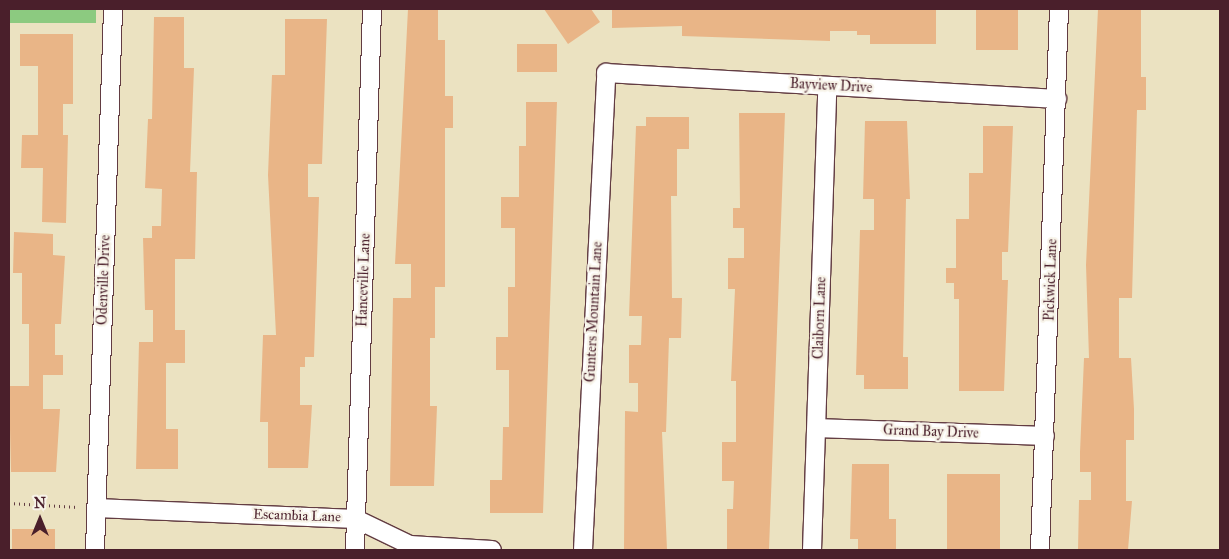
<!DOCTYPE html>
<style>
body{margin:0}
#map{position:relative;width:1229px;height:559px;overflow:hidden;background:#ebe2c1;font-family:"IM FELL Great Primer",serif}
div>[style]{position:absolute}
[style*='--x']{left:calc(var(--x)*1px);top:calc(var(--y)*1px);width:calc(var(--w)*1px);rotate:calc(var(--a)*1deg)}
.green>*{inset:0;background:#8cca80;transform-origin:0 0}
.building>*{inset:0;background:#e9b587;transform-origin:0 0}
.path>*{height:3px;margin-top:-1.5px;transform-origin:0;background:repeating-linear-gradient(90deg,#623c42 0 1px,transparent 0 5px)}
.roads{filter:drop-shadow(1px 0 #623c42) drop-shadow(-1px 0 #623c42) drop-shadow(0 1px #623c42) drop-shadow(0 -1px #623c42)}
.minor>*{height:18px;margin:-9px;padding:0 9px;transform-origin:9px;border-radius:9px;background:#fff}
span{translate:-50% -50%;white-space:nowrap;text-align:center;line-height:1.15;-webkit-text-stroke:4.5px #f7f3e8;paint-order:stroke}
.street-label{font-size:14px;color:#4a1f2b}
.frame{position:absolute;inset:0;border:10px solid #4a1f2b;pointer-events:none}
.north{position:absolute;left:15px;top:494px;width:50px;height:50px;-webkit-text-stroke:4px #f7f3e8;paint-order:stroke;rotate:0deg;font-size:14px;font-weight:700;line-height:20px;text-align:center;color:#4a1f2b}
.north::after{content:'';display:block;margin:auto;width:18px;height:22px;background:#4a1f2b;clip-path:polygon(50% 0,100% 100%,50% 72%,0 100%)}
</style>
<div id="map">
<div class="green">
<i style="left:9px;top:9px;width:87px;height:14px"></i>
</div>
<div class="building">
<i style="clip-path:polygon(408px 9px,438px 9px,438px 40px,445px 40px,445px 96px,453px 96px,453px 128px,445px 128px,445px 287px,435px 287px,435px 338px,430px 338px,430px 406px,437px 406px,434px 486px,390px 486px,393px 298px,411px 298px,411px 264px,395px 264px)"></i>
<i style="clip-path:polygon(544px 9px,591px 9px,600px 22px,568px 44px)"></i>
<i style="clip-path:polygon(612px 9px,936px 9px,936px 44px,870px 44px,870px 35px,857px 35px,857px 31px,830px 31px,830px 41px,682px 36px,682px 26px,612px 28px)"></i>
<i style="clip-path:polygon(1098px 9px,1141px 9px,1141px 77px,1146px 77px,1146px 110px,1137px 110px,1132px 298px,1119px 298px,1119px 358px,1131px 358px,1134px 409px,1134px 440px,1126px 440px,1126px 501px,1132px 501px,1128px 550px,1078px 550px,1079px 500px,1091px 500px,1091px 472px,1080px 472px,1080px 452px,1084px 358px,1089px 358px,1086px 265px)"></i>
<i style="left:976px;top:10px;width:42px;height:40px"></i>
<i style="clip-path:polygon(154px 17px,184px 17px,184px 68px,194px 68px,190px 172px,197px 172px,195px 259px,175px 259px,175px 330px,185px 330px,185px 363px,166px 363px,166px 429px,178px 429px,178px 469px,136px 469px,139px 342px,153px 342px,153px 310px,145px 310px,143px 238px,152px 238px,152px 226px,161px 226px,162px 189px,145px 188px,148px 119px,152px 119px)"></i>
<i style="clip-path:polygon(285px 19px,327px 19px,322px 164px,308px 164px,308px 197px,319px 197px,314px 357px,305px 357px,305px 367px,300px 367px,300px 405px,312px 405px,308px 468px,268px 468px,268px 422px,260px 422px,263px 335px,276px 335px,268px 175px,272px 75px,285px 75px)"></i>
<i style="clip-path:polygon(20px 34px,73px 34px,73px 104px,63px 104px,63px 135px,68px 135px,66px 223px,42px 222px,43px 168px,21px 168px,22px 135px,38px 135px,38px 66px,20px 66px)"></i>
<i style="left:517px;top:44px;width:40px;height:28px"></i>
<i style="clip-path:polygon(526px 102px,557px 102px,543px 513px,490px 513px,490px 480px,502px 480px,503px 427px,509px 427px,509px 370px,496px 370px,496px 337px,508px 337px,508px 287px,515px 287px,515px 228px,501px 228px,501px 197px,519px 197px,519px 146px,526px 146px)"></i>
<i style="clip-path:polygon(739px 113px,785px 113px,769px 550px,727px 550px,727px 509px,733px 509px,734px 481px,722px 481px,722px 442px,736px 442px,736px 381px,731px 381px,735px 289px,728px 289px,728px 258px,744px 258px,744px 228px,733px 228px,733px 208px,740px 208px)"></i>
<i style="clip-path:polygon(646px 117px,689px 117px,689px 149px,677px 149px,677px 196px,671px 196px,672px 298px,682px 298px,681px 338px,669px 338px,666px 432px,662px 432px,667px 550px,624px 550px,625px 411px,638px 412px,638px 383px,629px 383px,629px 345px,641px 345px,642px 316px,629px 316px,636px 126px,646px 126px)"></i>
<i style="clip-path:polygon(865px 121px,907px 121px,910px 199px,906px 199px,903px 357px,908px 357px,908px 389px,864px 389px,864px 375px,856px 375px,860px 230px,874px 230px,874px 199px,863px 199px)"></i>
<i style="clip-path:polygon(983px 126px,1013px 126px,1008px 252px,1002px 252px,1002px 280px,1008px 280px,1004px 391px,959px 391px,959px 299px,954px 299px,954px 283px,946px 283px,946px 268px,956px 268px,956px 219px,969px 219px,969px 173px,983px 173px)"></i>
<i style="clip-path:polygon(14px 232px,53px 234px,53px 255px,65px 256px,61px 324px,55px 324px,55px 355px,63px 355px,63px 375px,43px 375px,43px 409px,60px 409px,56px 472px,11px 472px,9px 386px,29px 386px,29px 324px,22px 324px,22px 273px,13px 273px)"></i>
<i style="clip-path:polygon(852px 464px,889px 464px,889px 519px,896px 519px,896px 550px,858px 550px,858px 539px,850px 539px)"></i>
<i style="left:947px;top:474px;width:53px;height:75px"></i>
<i style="left:12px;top:529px;width:43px;height:21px"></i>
</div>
<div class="path">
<i style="--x:9;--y:503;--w:69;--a:3.3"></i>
</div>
<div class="roads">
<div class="minor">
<i style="--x:817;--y:428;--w:228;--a:2"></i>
<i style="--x:96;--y:508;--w:260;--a:2.4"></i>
<i style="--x:356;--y:519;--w:60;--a:25.7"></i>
<i style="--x:410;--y:545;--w:82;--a:3.5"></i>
<i style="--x:95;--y:550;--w:541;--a:-88.09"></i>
<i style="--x:355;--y:550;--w:541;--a:-88.2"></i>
<i style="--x:583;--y:550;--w:478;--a:-87.2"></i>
<i style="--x:606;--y:73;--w:452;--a:3.3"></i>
<i style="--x:812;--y:550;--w:464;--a:-88.1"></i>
<i style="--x:1040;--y:550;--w:541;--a:-87.99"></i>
</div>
</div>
<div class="street-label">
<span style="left:831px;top:86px;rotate:3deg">Bayview Drive</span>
<span style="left:104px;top:280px;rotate:-88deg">Odenville Drive</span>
<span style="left:364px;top:280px;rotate:-88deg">Hanceville Lane</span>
<span style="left:1051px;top:280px;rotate:-88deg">Pickwick Lane</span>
<span style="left:594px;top:312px;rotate:-87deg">Gunters Mountain Lane</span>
<span style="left:820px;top:318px;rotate:-88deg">Claiborn Lane</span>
<span style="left:931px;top:432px;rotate:2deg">Grand Bay Drive</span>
<span style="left:297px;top:516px;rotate:2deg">Escambia Lane</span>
</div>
<div class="frame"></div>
<div class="north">N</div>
</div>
